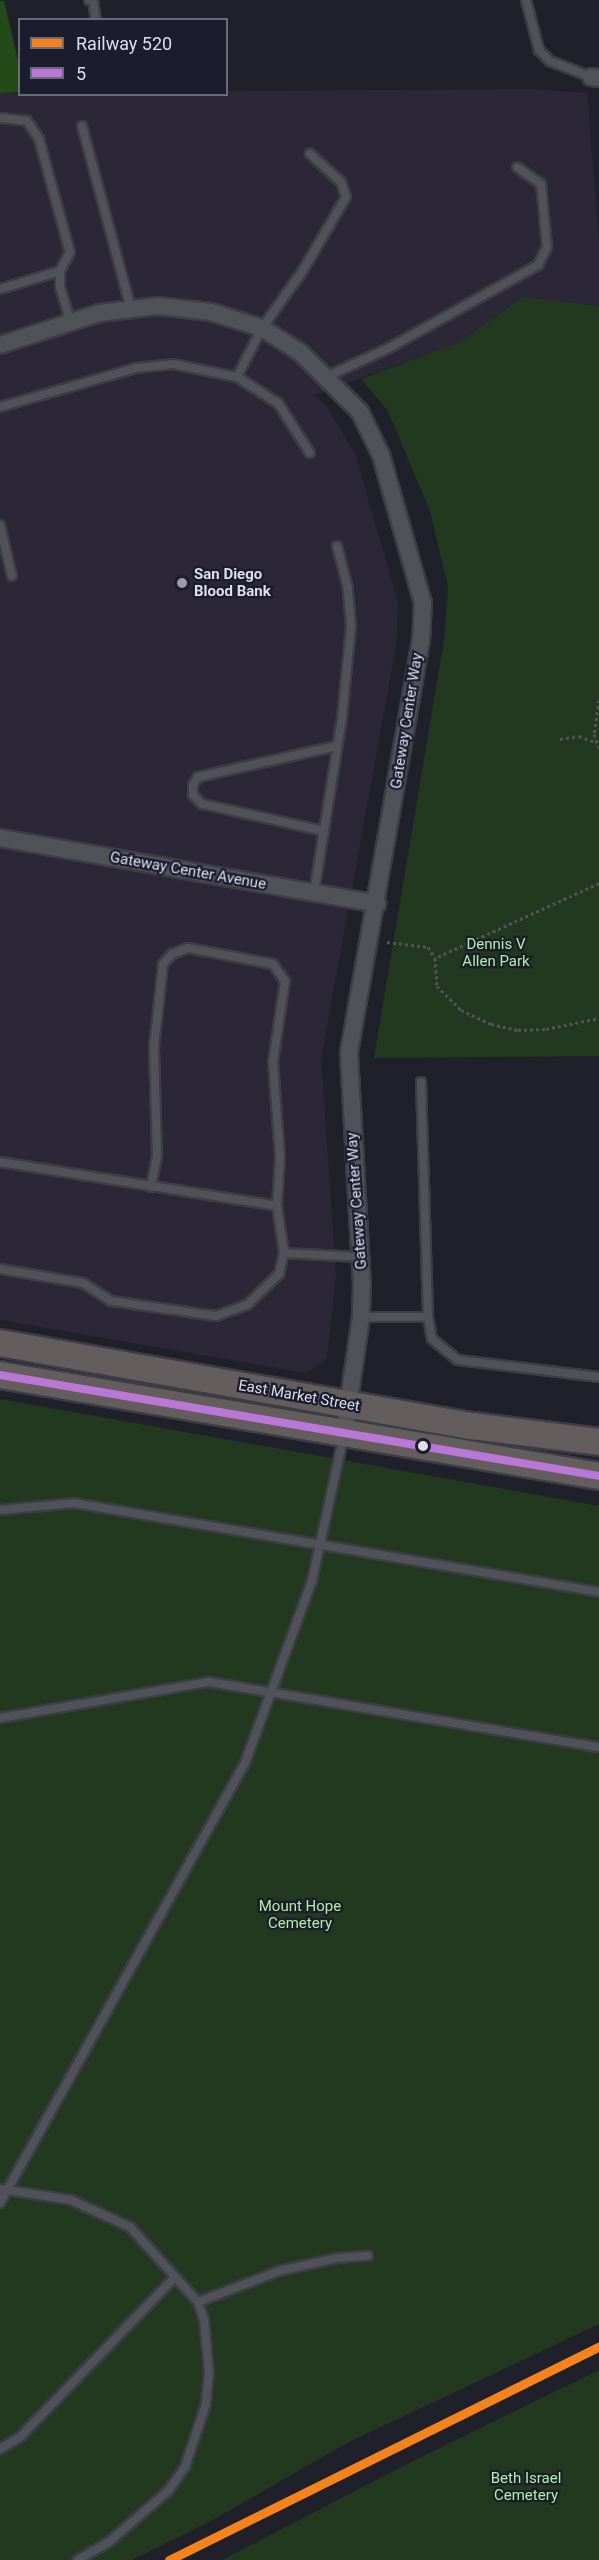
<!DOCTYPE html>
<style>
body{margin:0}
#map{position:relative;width:599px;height:2560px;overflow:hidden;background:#20202a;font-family:Roboto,sans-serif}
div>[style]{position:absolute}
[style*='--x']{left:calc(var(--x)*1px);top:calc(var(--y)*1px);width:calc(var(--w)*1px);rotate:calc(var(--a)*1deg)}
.commercial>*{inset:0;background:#2b2736}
.green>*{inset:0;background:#23391f}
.forest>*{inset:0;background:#234a19}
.path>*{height:3px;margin-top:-1.5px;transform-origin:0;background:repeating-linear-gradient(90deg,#51535a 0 3px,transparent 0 6px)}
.roads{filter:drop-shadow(2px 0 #3c3d45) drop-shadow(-2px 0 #3c3d45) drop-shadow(0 2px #3c3d45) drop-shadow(0 -2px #3c3d45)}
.service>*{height:8px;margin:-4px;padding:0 4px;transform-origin:4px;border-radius:4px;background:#50525a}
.minor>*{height:16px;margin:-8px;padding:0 8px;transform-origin:8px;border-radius:8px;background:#50525a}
.primary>*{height:26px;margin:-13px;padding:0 13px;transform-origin:13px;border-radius:13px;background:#645d5e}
.bus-1>*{height:8px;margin:-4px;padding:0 4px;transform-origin:4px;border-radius:4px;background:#ba77d6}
.rail-1>*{height:9px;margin:-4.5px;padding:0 4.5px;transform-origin:4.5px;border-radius:4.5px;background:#f6821e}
.dots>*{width:16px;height:16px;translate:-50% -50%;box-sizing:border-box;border:3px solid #1b1d2f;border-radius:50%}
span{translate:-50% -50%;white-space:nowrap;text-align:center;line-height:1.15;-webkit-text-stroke:4.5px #1b1d2f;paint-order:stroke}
.poi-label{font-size:15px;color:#dddfeb;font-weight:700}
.left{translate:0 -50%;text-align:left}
.street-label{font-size:15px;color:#dddfeb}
.park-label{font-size:15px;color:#aef19d}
.legend{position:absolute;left:18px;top:18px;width:210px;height:78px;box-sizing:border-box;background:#1b1d2f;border:2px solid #696b7a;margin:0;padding:8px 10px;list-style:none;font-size:18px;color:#dddfeb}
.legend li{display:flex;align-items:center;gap:12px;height:30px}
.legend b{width:30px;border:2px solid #696b7a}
</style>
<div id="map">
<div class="commercial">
<i style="clip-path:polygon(531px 89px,587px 93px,599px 241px,599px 306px,523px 297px,460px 342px,314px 395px,327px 407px,355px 454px,398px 602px,396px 646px,321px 1059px,336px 1275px,327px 1358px,306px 1373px,0 1320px,0 93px,226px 94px,227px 91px)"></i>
</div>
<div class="green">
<i style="clip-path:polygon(523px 297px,599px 306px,599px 1056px,374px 1058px,445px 634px,448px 586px,430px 511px,388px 411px,361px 379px,460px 342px)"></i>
<i style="clip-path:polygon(0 1399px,599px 1506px,599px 2324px,347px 2443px,213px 2520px,132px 2560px,0 2560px)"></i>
<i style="clip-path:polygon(599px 2370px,599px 2560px,222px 2560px,409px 2463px)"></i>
</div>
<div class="forest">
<i style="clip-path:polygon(0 1px,4px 1px,19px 65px,19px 92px,0 93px)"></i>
</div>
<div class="path">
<i style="--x:599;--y:700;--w:34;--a:98"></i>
<i style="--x:594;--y:734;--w:15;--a:70"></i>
<i style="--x:560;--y:739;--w:19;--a:-9"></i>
<i style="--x:579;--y:736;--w:19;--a:21"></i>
<i style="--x:599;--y:883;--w:180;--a:155.4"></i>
<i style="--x:435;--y:958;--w:28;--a:86"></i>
<i style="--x:437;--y:986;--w:34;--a:45"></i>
<i style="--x:461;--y:1010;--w:33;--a:25"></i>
<i style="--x:491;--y:1024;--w:28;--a:13"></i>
<i style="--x:518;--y:1030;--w:28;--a:-2"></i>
<i style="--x:546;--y:1029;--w:54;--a:-11.7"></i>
<i style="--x:387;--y:942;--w:41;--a:7"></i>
<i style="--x:428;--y:947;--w:13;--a:58"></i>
</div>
<div class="roads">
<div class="service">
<i style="--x:89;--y:0;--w:4;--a:14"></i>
<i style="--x:93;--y:1;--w:19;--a:81"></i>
<i style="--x:526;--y:0;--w:52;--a:75.4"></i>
<i style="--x:539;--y:50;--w:16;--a:45"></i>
<i style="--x:550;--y:61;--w:44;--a:21.3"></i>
<i style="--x:0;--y:118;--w:27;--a:6"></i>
<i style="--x:27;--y:121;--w:22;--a:56"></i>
<i style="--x:39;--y:139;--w:117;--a:74.7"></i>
<i style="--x:70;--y:252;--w:21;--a:118"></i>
<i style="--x:60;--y:271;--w:16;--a:90"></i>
<i style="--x:60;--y:287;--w:37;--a:73"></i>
<i style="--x:82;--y:126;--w:189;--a:75"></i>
<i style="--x:0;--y:289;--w:63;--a:-16.7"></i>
<i style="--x:237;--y:377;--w:55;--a:-63"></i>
<i style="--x:262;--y:328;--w:69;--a:-54.5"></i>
<i style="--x:302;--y:272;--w:87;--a:-59.6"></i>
<i style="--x:346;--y:197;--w:16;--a:-108"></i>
<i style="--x:341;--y:182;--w:42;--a:-137.9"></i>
<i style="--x:326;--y:377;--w:69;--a:-24.7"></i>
<i style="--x:389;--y:348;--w:171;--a:-29.1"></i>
<i style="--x:538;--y:265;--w:20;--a:-63"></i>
<i style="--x:547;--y:247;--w:63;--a:-95.4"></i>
<i style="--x:541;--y:184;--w:29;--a:-145"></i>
<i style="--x:0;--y:407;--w:141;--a:-16"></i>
<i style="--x:136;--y:368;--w:37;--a:-6"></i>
<i style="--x:173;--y:364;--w:65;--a:11.5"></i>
<i style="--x:237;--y:377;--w:49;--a:32.4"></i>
<i style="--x:278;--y:403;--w:59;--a:57.4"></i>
<i style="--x:0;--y:525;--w:52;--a:76.8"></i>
<i style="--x:324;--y:831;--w:125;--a:-167.5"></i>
<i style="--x:202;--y:804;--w:13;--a:-135"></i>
<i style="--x:193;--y:795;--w:10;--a:-90"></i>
<i style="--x:193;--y:785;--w:9;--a:-58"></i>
<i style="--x:198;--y:777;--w:142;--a:-12.6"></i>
<i style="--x:314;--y:893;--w:177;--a:-80.9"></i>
<i style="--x:342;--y:718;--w:92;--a:-84.4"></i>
<i style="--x:351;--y:626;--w:38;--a:-95"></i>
<i style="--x:348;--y:588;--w:43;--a:-104.7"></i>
<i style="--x:0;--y:1162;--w:280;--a:9"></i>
<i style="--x:277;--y:1206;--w:48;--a:81.5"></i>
<i style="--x:284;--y:1253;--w:76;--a:3"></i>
<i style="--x:151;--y:1187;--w:33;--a:-79"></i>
<i style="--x:157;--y:1155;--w:108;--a:-91.6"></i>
<i style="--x:154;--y:1047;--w:83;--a:-83.8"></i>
<i style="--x:163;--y:964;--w:13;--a:-48"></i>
<i style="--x:172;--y:954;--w:17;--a:-21"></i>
<i style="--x:188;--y:948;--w:86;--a:10.7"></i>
<i style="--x:273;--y:964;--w:21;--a:55"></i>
<i style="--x:285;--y:981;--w:82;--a:98.4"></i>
<i style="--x:273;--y:1062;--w:96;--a:85.8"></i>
<i style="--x:280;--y:1158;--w:48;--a:93.6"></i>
<i style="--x:0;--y:1269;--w:84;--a:9.6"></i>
<i style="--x:83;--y:1283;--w:33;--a:33"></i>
<i style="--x:111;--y:1301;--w:106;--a:8.1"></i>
<i style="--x:216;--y:1316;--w:33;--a:-20"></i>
<i style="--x:247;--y:1305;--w:45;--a:-44.1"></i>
<i style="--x:279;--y:1274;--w:22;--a:-77"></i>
<i style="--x:361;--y:1317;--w:67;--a:0"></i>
<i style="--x:428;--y:1317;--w:235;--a:-91.7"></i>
<i style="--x:428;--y:1317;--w:22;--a:80"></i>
<i style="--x:432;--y:1339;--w:33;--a:39"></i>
<i style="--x:458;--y:1360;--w:142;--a:6.9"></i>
<i style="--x:0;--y:1510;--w:74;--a:-5.4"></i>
<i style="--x:74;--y:1503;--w:532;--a:9.62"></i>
<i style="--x:0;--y:1718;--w:212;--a:-9.8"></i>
<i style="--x:209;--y:1682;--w:395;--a:9.5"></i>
<i style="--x:0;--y:2189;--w:72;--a:8.8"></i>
<i style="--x:71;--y:2200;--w:65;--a:24.6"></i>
<i style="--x:130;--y:2227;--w:101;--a:47.8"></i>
<i style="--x:198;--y:2302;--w:18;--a:71"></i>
<i style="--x:204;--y:2319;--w:54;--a:84.7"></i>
<i style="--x:209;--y:2373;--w:31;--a:96"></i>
<i style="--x:206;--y:2404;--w:66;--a:108.4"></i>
<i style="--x:185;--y:2467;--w:29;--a:125"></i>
<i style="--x:168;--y:2491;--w:78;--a:139.2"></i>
<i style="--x:109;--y:2542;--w:36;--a:150"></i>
<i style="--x:0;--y:2203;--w:504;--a:-60.89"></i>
<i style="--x:245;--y:1763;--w:194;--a:-69.8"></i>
<i style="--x:312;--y:1581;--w:150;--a:-77.7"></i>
<i style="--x:198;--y:2302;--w:87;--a:-20.9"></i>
<i style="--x:279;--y:2271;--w:59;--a:-12.6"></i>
<i style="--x:337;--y:2258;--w:31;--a:-4"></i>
<i style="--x:0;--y:2449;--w:23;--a:-31"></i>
<i style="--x:20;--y:2437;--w:223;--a:-45.9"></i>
</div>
<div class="minor">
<i style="--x:591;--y:77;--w:8;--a:7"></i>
<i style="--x:0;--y:345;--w:104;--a:-17.9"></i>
<i style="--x:99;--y:313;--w:59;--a:-6.8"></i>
<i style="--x:158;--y:306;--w:53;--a:6.5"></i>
<i style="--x:211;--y:312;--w:53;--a:17.4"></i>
<i style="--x:262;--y:328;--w:46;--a:32.7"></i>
<i style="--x:301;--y:353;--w:83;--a:45"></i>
<i style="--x:360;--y:412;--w:48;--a:64"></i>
<i style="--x:381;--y:455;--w:154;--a:74.2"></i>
<i style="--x:423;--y:603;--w:37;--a:93"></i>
<i style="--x:421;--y:640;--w:420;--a:99.9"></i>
<i style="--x:349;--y:1054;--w:230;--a:86.8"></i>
<i style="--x:362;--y:1284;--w:33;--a:92"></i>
<i style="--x:361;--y:1317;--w:118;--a:98.3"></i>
<i style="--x:0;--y:838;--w:383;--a:9.9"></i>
</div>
<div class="primary">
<i style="--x:0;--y:1343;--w:480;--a:10"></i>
<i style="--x:473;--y:1426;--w:127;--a:7.2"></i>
<i style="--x:0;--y:1375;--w:607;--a:9.57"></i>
</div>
</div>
<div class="bus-1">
<i style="--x:0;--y:1375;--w:607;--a:9.57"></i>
</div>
<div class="rail-1">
<i style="--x:169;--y:2560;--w:480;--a:-26.4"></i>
</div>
<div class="dots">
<i style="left:182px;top:583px;background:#9b9ca7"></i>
<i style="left:423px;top:1446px;background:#dddfeb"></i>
</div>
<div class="poi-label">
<span class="left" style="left:194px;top:583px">San Diego<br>Blood Bank</span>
</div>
<div class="street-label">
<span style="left:407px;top:721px;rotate:-81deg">Gateway Center Way</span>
<span style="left:188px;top:871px;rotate:10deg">Gateway Center Avenue</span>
<span style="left:357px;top:1201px;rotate:-94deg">Gateway Center Way</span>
<span style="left:299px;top:1396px;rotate:10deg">East Market Street</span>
</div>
<div class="park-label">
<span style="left:496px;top:953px">Dennis V<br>Allen Park</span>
<span style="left:300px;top:1915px">Mount Hope<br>Cemetery</span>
<span style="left:526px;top:2487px">Beth Israel<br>Cemetery</span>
</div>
<ul class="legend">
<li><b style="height:8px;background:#f6821e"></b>Railway 520</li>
<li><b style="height:8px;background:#ba77d6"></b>5</li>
</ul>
</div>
